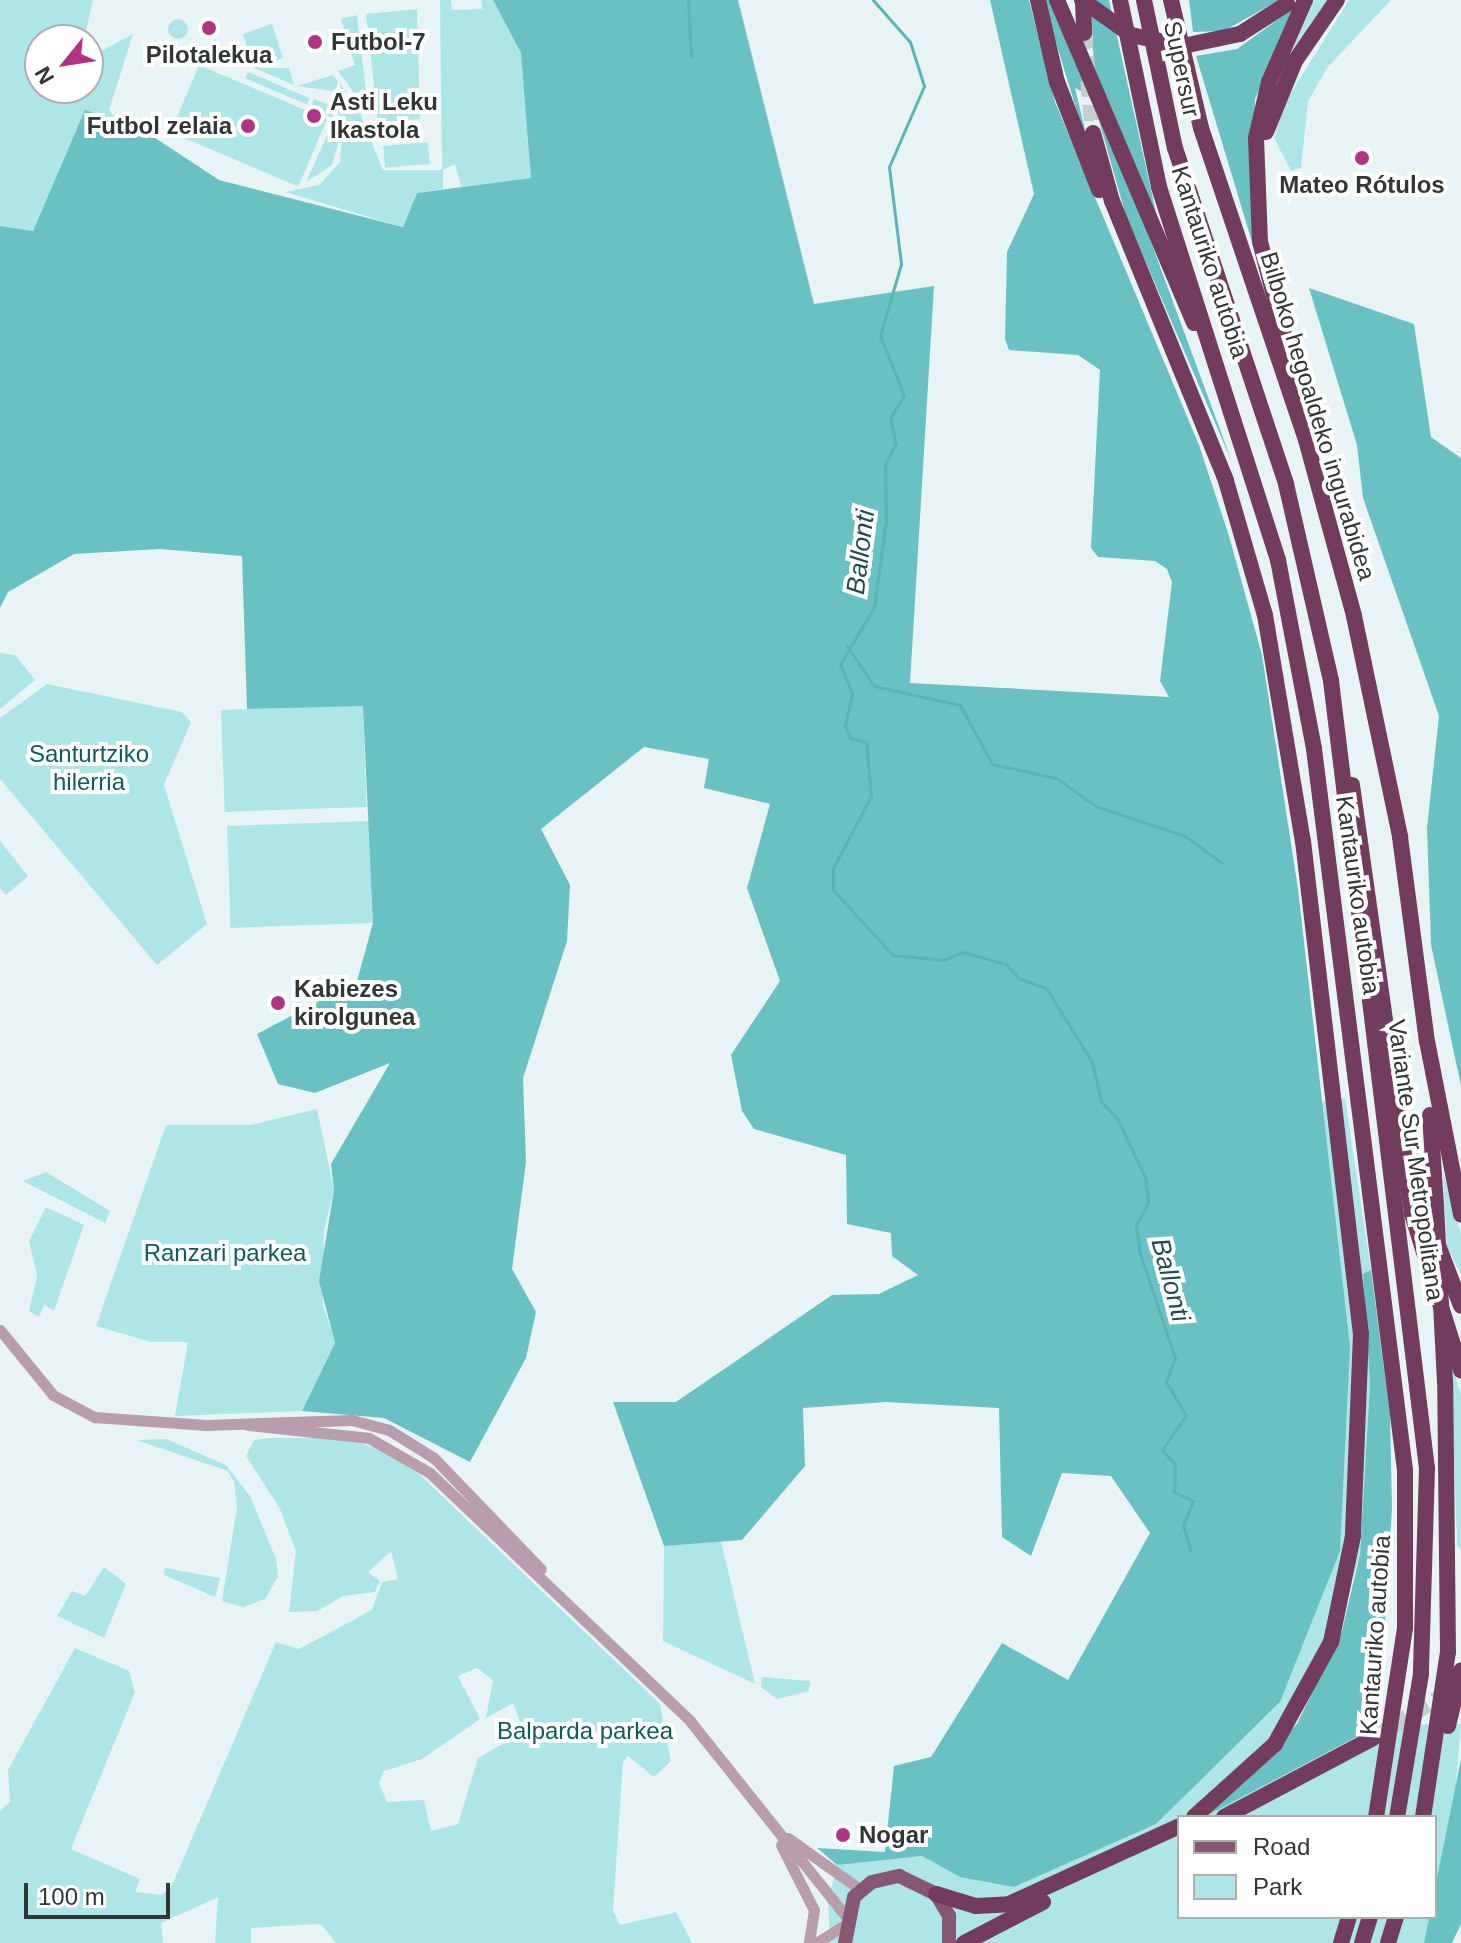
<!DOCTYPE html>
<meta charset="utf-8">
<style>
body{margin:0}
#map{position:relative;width:1461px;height:1943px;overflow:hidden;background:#e8f4f4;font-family:Arial,sans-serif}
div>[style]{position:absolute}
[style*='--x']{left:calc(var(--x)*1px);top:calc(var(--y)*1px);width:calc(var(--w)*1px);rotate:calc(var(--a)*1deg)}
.green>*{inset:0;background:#aee6e7;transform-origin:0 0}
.round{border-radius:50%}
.forest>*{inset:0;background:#6ac1c3}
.stream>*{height:3px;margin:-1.5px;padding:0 1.5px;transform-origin:1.5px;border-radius:1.5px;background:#5cb3b5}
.highway-tunnel>*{height:16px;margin-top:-8px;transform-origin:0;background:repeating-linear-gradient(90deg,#c3cece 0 16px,transparent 0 24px)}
.minor>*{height:11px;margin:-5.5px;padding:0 5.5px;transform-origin:5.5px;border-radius:5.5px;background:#b89dab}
.major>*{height:14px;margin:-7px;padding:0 7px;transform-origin:7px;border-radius:7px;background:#865770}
.highway>*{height:16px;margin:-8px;padding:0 8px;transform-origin:8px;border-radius:8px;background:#723d5c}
.highway-bridge>*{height:16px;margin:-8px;padding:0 8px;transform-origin:8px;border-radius:8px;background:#723d5c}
.dots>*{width:22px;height:22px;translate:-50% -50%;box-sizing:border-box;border:4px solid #fff;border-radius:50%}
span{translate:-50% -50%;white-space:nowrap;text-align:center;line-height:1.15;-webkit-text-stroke:8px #fff;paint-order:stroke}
.poi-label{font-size:24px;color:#313636;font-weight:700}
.left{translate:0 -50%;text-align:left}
.right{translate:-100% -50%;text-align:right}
.street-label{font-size:24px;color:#313636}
.park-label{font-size:24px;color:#0f5b5d}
.water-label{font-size:26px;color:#224b4c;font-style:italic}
.legend{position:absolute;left:1177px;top:1815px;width:260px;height:104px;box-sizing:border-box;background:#fff;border:2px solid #adafaf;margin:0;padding:10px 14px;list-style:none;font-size:24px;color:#313636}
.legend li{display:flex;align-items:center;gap:16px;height:40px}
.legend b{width:40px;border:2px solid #adafaf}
.north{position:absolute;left:24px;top:24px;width:80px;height:80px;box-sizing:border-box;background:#fff;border:2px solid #adafaf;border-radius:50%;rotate:240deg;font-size:22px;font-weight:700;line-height:32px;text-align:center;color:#313636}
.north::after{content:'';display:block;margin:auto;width:28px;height:36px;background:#b13383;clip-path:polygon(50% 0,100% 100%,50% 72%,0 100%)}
.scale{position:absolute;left:24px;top:1883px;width:146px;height:36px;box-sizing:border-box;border:4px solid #313636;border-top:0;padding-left:10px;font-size:24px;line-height:28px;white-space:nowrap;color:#313636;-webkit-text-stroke:6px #fff;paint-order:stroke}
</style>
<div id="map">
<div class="green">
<i style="clip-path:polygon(0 0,93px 0,84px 40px,40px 40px,40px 88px,76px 88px,74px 101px,88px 88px,99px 52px,133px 34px,109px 110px,119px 122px,85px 111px,33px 231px,0 226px)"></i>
<i style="clip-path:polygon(440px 0,451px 0,452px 10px,482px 9px,481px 0,493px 0,521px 53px,532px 178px,461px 187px,455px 164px,443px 170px,443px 189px,417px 193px,403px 227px,285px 192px,319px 185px,340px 162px,343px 124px,331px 97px,356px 103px,383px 170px,442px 170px)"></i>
<i style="clip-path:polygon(1314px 0,1327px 0,1281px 66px)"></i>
<i style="clip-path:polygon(1349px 0,1391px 0,1327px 68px,1308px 102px,1301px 168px,1291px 171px,1274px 138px,1284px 104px)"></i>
<i style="clip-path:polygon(417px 9px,420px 119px,378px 123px,366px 14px)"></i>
<i style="clip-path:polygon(357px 15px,366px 91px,354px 93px,338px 71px,355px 65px,341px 19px)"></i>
<i class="round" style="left:168px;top:19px;width:20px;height:20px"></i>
<i style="clip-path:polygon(272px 24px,283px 58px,257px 68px,289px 68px,294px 85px,254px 68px,243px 34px)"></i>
<i style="left:199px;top:65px;width:139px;height:73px;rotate:23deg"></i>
<i style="left:248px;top:72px;width:67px;height:7px;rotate:23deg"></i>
<i style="clip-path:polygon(333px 75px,347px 93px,297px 86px)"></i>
<i style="clip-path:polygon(314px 99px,329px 105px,340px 138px,332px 165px,306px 182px,331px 127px,329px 116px,311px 107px)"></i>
<i style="left:428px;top:142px;width:22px;height:45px;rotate:85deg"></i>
<i style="clip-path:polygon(0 653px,15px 655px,35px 680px,0 709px)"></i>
<i style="clip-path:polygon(47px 684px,182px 712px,191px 722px,164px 785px,207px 924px,157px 965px,0 779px,0 718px)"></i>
<i style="left:363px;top:705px;width:102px;height:142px;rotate:88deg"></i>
<i style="left:370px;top:821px;width:102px;height:143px;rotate:88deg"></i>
<i style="clip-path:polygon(0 841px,28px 876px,6px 895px,0 888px)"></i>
<i style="clip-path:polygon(1345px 1098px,1371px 1270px,1363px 1275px,1370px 1384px,1360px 1555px,1322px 1681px,1263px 1765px,1211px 1813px,1379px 1725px,1461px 1724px,1455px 1798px,1435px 1892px,1435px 1817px,1179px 1817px,1179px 1917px,1430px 1917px,1424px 1943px,830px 1943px,828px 1901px,837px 1865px,922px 1856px,960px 1877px,1100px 1845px,1156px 1824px,1280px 1702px,1325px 1146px,1321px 1102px)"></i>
<i style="clip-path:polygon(317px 1109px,334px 1190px,324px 1231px,323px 1305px,335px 1343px,302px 1411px,175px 1416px,188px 1342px,151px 1342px,96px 1326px,166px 1125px,251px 1125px)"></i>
<i style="clip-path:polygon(46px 1172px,110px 1211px,105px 1223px,23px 1181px)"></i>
<i style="clip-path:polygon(1443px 1172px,1461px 1234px,1461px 1274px,1447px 1247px)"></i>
<i style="clip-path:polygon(46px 1207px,84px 1225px,54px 1311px,44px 1305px,39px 1317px,29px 1311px,37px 1276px,29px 1241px)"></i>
<i style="clip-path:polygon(1451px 1363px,1461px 1394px,1461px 1550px,1457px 1545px)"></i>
<i style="clip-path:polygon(evenodd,268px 1438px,341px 1438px,383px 1450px,418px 1473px,660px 1704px,671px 1761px,654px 1777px,628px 1756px,623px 1762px,613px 1910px,620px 1925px,676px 1912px,692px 1943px,336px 1943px,321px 1924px,251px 1928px,251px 1943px,215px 1943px,218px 1897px,161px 1923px,163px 1943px,0 1943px,0 1811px,10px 1802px,8px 1770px,75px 1648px,129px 1671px,135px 1692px,71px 1849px,140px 1879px,135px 1892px,162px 1895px,172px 1885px,276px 1642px,299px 1649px,372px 1610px,382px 1582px,398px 1579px,391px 1551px,368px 1572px,380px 1581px,375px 1592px,343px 1596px,317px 1611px,289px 1612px,296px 1551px,280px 1509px,246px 1456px,254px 1440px,268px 1438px,477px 1668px,493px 1680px,486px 1718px,513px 1703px,524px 1732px,478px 1758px,458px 1824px,431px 1831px,424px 1800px,387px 1802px,379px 1783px,384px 1771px,422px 1759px,480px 1719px,458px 1676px,477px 1668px)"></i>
<i style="clip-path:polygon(166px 1439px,226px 1465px,250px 1496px,276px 1559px,278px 1576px,265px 1599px,243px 1607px,222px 1601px,237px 1507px,234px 1482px,228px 1471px,136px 1440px)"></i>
<i style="clip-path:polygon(721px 1541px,755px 1684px,663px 1641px,664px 1546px)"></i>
<i style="clip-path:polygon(104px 1567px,126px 1584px,104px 1638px,57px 1616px,72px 1591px,85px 1596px)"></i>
<i style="clip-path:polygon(165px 1568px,220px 1578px,215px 1597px,164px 1575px)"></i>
<i style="clip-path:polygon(762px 1677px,810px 1681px,809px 1691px,777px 1699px,761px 1687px)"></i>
</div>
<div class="forest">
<i style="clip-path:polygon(493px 0,738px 0,814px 304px,934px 286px,910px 683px,1169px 697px,1160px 681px,1172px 582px,1167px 569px,1155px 561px,1098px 557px,1091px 548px,1100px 370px,1078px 355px,1009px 350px,1005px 339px,1007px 252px,1034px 194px,990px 0,1029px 0,1055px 102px,1199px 445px,1229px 536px,1262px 655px,1298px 889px,1350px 1347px,1340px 1551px,1280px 1702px,1156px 1824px,1014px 1887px,960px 1877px,922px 1856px,837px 1865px,817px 1848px,885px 1852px,894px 1766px,931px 1757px,1002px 1643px,1068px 1680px,1150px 1533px,1111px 1476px,1062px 1473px,1031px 1556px,1002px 1537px,999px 1408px,886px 1402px,803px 1408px,805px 1466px,742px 1540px,664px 1546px,613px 1402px,676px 1402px,832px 1295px,879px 1294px,918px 1275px,892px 1256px,891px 1233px,847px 1224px,846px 1155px,754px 1129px,742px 1111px,731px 1055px,780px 981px,747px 888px,770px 804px,704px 788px,709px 759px,644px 747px,541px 829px,570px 885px,567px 941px,523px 1078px,526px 1162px,512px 1269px,536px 1312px,526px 1358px,470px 1462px,384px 1418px,302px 1411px,335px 1343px,319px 1281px,334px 1190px,331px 1164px,390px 1063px,315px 1093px,278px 1084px,257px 1034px,357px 981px,373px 923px,363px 706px,247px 709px,242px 556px,160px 549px,74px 554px,8px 592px,0 608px,0 226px,33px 231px,85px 110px,146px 132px,219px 180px,403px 227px,417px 193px,531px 178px,521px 53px)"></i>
<i style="clip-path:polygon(1043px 0,1050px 0,1085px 82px,1083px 92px,1075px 88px,1094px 167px)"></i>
<i style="clip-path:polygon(1091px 0,1109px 0,1159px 226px,1094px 70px)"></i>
<i style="clip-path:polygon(1189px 0,1279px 0,1224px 31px,1193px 32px)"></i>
<i style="clip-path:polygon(1298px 5px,1255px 99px,1252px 242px,1196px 56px,1237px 49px)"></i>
<i style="clip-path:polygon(1096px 110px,1134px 196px,1232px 462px,1126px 216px)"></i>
<i style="clip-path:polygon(1309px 288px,1414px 324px,1431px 437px,1461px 458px,1461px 1086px,1431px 945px,1427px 828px,1439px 716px,1363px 498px,1357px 445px)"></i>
<i style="clip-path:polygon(1371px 1270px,1390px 1415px,1392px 1508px,1379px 1725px,1206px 1816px,1297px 1724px,1342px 1631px,1360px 1554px,1370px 1384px,1363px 1274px)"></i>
<i style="clip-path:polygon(1461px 1759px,1461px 1924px,1452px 1943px,1424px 1943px)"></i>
</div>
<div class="stream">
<i style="--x:688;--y:0;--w:57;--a:87"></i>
<i style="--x:873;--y:0;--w:56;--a:48.6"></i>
<i style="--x:910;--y:42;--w:46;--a:72.3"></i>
<i style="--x:924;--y:86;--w:88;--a:113.4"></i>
<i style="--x:889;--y:167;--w:98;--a:82.9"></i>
<i style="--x:901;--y:264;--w:75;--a:106.3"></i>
<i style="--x:880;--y:336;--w:64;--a:67.9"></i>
<i style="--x:904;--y:395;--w:27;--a:121"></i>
<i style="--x:890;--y:418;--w:26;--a:77"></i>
<i style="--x:896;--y:443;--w:25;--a:117"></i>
<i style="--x:885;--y:465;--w:56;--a:89"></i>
<i style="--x:886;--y:521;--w:87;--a:97.9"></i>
<i style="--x:874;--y:607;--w:66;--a:120.8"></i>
<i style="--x:840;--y:664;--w:31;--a:68"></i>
<i style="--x:852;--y:693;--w:34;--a:102"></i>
<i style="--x:845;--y:726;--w:13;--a:67"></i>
<i style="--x:850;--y:738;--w:16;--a:14"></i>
<i style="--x:866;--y:742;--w:54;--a:84.7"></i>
<i style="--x:871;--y:796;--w:81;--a:117.8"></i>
<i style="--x:833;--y:868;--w:22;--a:90"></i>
<i style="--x:833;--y:890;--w:88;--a:47.3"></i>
<i style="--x:893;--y:955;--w:50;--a:5.7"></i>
<i style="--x:943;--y:960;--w:21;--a:-23"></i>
<i style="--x:962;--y:952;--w:46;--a:15.3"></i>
<i style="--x:1006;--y:964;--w:18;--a:49"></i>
<i style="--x:1018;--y:978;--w:30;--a:20"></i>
<i style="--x:1046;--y:988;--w:87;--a:58.1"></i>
<i style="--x:1092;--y:1062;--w:40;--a:77"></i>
<i style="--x:1101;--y:1101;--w:25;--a:48"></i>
<i style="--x:1118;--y:1120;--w:63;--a:64.7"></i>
<i style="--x:1145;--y:1177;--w:25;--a:83"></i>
<i style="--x:1148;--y:1202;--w:27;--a:117"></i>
<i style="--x:1136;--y:1226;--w:28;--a:82"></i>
<i style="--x:1140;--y:1254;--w:110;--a:71.4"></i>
<i style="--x:1175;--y:1358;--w:26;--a:111"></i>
<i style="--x:1166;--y:1382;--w:39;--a:59"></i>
<i style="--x:1186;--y:1415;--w:42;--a:124.4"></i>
<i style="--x:1162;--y:1450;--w:19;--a:47"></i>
<i style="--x:1175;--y:1464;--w:28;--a:92"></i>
<i style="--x:1174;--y:1492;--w:21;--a:25"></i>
<i style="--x:1193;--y:1501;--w:26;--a:113"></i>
<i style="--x:1183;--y:1525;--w:26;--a:74"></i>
<i style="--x:847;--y:646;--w:48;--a:56"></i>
<i style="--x:874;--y:686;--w:88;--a:12.5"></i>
<i style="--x:960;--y:705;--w:67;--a:61.5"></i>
<i style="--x:992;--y:764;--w:66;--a:12.3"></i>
<i style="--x:1056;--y:778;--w:49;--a:35"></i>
<i style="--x:1096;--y:806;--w:94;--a:18.6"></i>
<i style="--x:1185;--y:836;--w:46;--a:36.1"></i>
</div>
<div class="highway-tunnel">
<i style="--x:1084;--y:33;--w:100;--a:84.9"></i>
<i style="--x:1373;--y:1738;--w:90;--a:-31.4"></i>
</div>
<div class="minor">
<i style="--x:0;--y:1330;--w:84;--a:50.8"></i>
<i style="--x:53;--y:1395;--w:47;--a:28.2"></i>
<i style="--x:94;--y:1417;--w:112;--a:4.1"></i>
<i style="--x:206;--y:1425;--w:146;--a:-2"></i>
<i style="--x:352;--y:1420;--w:38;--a:15"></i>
<i style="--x:389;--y:1430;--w:53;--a:31.9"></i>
<i style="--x:434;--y:1458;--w:154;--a:46.1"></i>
<i style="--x:248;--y:1425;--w:122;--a:6.1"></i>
<i style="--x:369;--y:1438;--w:70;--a:29.8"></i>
<i style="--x:430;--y:1473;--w:359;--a:43.6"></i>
<i style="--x:690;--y:1721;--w:248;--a:51.4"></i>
<i style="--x:788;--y:1838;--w:90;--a:35.5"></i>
<i style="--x:781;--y:1845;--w:73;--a:63.1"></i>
<i style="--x:814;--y:1910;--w:33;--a:99"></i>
<i style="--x:816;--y:1943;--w:32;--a:-32"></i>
</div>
<div class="major">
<i style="--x:845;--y:1943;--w:47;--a:-78.9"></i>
<i style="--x:854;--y:1897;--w:23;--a:-40"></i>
<i style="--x:872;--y:1882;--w:28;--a:-13"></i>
<i style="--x:899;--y:1876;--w:41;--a:25.9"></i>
<i style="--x:936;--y:1894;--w:26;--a:59"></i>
<i style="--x:949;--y:1916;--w:27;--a:90"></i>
</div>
<div class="highway">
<i style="--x:1038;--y:0;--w:84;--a:77"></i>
<i style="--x:1057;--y:82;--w:116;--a:68.7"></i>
<i style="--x:1057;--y:0;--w:351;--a:67"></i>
<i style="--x:1083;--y:0;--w:33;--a:88"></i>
<i style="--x:1120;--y:0;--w:191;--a:78.2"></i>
<i style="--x:1159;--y:187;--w:392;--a:72.3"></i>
<i style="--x:1278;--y:560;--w:192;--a:79.2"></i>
<i style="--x:1314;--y:749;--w:727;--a:82.81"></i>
<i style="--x:1405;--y:1470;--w:158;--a:90"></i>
<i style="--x:1405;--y:1628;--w:191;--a:98.7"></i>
<i style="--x:1144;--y:0;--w:151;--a:78.2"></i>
<i style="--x:1175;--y:148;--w:354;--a:71.7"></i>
<i style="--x:1286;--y:484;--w:202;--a:77.1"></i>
<i style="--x:1331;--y:681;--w:793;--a:83.05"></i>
<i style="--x:1427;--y:1468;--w:206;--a:91.7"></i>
<i style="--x:1421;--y:1674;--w:145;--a:99.5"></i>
<i style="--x:1171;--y:0;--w:131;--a:76.8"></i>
<i style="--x:1201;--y:128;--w:329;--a:71.4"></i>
<i style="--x:1306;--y:440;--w:182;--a:74.7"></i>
<i style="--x:1354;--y:616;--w:226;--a:78.2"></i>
<i style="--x:1400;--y:837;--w:206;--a:82.5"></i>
<i style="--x:1427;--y:1041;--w:177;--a:78.9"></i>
<i style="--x:1266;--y:132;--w:77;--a:-67.8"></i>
<i style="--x:1295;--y:61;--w:74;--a:-55.5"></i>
<i style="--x:1093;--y:133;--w:71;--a:74.4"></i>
<i style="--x:1112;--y:201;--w:302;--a:67.8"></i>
<i style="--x:1226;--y:481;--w:140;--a:73.8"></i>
<i style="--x:1265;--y:615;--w:229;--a:80.5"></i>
<i style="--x:1303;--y:841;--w:496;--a:83.3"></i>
<i style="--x:1361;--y:1334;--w:202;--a:92.3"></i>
<i style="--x:1353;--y:1536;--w:108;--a:101.7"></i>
<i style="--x:1331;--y:1642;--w:116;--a:118.8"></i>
<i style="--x:1275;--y:1744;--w:109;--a:138"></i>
<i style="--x:1294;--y:373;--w:135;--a:-104.5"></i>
<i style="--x:1260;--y:242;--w:104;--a:-92.2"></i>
<i style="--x:1256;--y:138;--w:57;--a:-76.9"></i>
<i style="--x:1269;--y:82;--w:90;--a:-66.3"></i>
<i style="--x:1352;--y:785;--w:433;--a:82"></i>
<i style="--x:1412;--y:1214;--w:164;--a:72.6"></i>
<i style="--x:1430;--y:1115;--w:90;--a:86.2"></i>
<i style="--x:1415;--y:1184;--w:130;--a:69.3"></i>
<i style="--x:1448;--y:1726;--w:57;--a:-76.9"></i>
<i style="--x:1224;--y:1817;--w:169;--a:-27.9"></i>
<i style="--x:1423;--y:1817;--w:167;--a:-81.4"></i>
<i style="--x:1448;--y:1652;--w:270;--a:-90.6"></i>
<i style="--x:936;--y:1894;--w:42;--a:16.7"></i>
<i style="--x:976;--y:1906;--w:33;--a:-3"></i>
<i style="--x:1009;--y:1904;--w:187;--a:-24.6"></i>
<i style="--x:964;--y:1943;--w:89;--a:-27.4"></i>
<i style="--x:1341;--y:1943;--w:27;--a:-73"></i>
<i style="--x:1362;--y:1943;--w:27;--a:-73"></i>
<i style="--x:1388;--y:1943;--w:27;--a:-73"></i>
</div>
<div class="highway-bridge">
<i style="--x:1082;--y:0;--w:60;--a:35.5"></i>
<i style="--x:1131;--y:35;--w:53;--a:11.9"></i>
<i style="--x:1183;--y:46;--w:58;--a:-11.9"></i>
<i style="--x:1240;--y:34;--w:56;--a:-32.6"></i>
<i style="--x:1436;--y:1205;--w:177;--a:87.1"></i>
</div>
<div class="dots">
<i style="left:209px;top:28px;background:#b13383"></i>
<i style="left:315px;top:42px;background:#b13383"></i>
<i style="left:314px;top:116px;background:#b13383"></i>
<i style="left:248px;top:126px;background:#b13383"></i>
<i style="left:1362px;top:158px;background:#b13383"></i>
<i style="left:278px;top:1003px;background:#b13383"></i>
<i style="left:843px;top:1835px;background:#b13383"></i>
</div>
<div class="poi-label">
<span class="left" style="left:331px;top:42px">Futbol-7</span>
<span style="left:209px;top:55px">Pilotalekua</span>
<span class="left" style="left:330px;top:116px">Asti Leku<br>Ikastola</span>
<span class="right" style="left:232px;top:126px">Futbol zelaia</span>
<span style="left:1362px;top:185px">Mateo Rótulos</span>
<span class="left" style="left:294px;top:1003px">Kabiezes<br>kirolgunea</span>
<span class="left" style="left:859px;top:1835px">Nogar</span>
</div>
<div class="street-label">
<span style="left:1182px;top:69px;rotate:78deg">Supersur</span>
<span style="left:1210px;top:262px;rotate:72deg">Kantauriko autobia</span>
<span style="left:1318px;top:416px;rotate:73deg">Bilboko hegoaldeko ingurabidea</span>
<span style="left:1358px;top:895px;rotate:82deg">Kantauriko autobia</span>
<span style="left:1416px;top:1160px;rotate:82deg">Variante Sur Metropolitana</span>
<span style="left:1375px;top:1635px;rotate:-86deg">Kantauriko autobia</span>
</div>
<div class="park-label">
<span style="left:89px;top:768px">Santurtziko<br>hilerria</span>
<span style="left:225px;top:1253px">Ranzari parkea</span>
<span style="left:585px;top:1731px">Balparda parkea</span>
</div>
<div class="water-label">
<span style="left:861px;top:552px;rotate:-83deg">Ballonti</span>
<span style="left:1170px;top:1280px;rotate:75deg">Ballonti</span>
</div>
<ul class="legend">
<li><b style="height:10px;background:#865770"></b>Road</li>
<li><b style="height:22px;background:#aee6e7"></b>Park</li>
</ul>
<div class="north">N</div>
<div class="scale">100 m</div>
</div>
